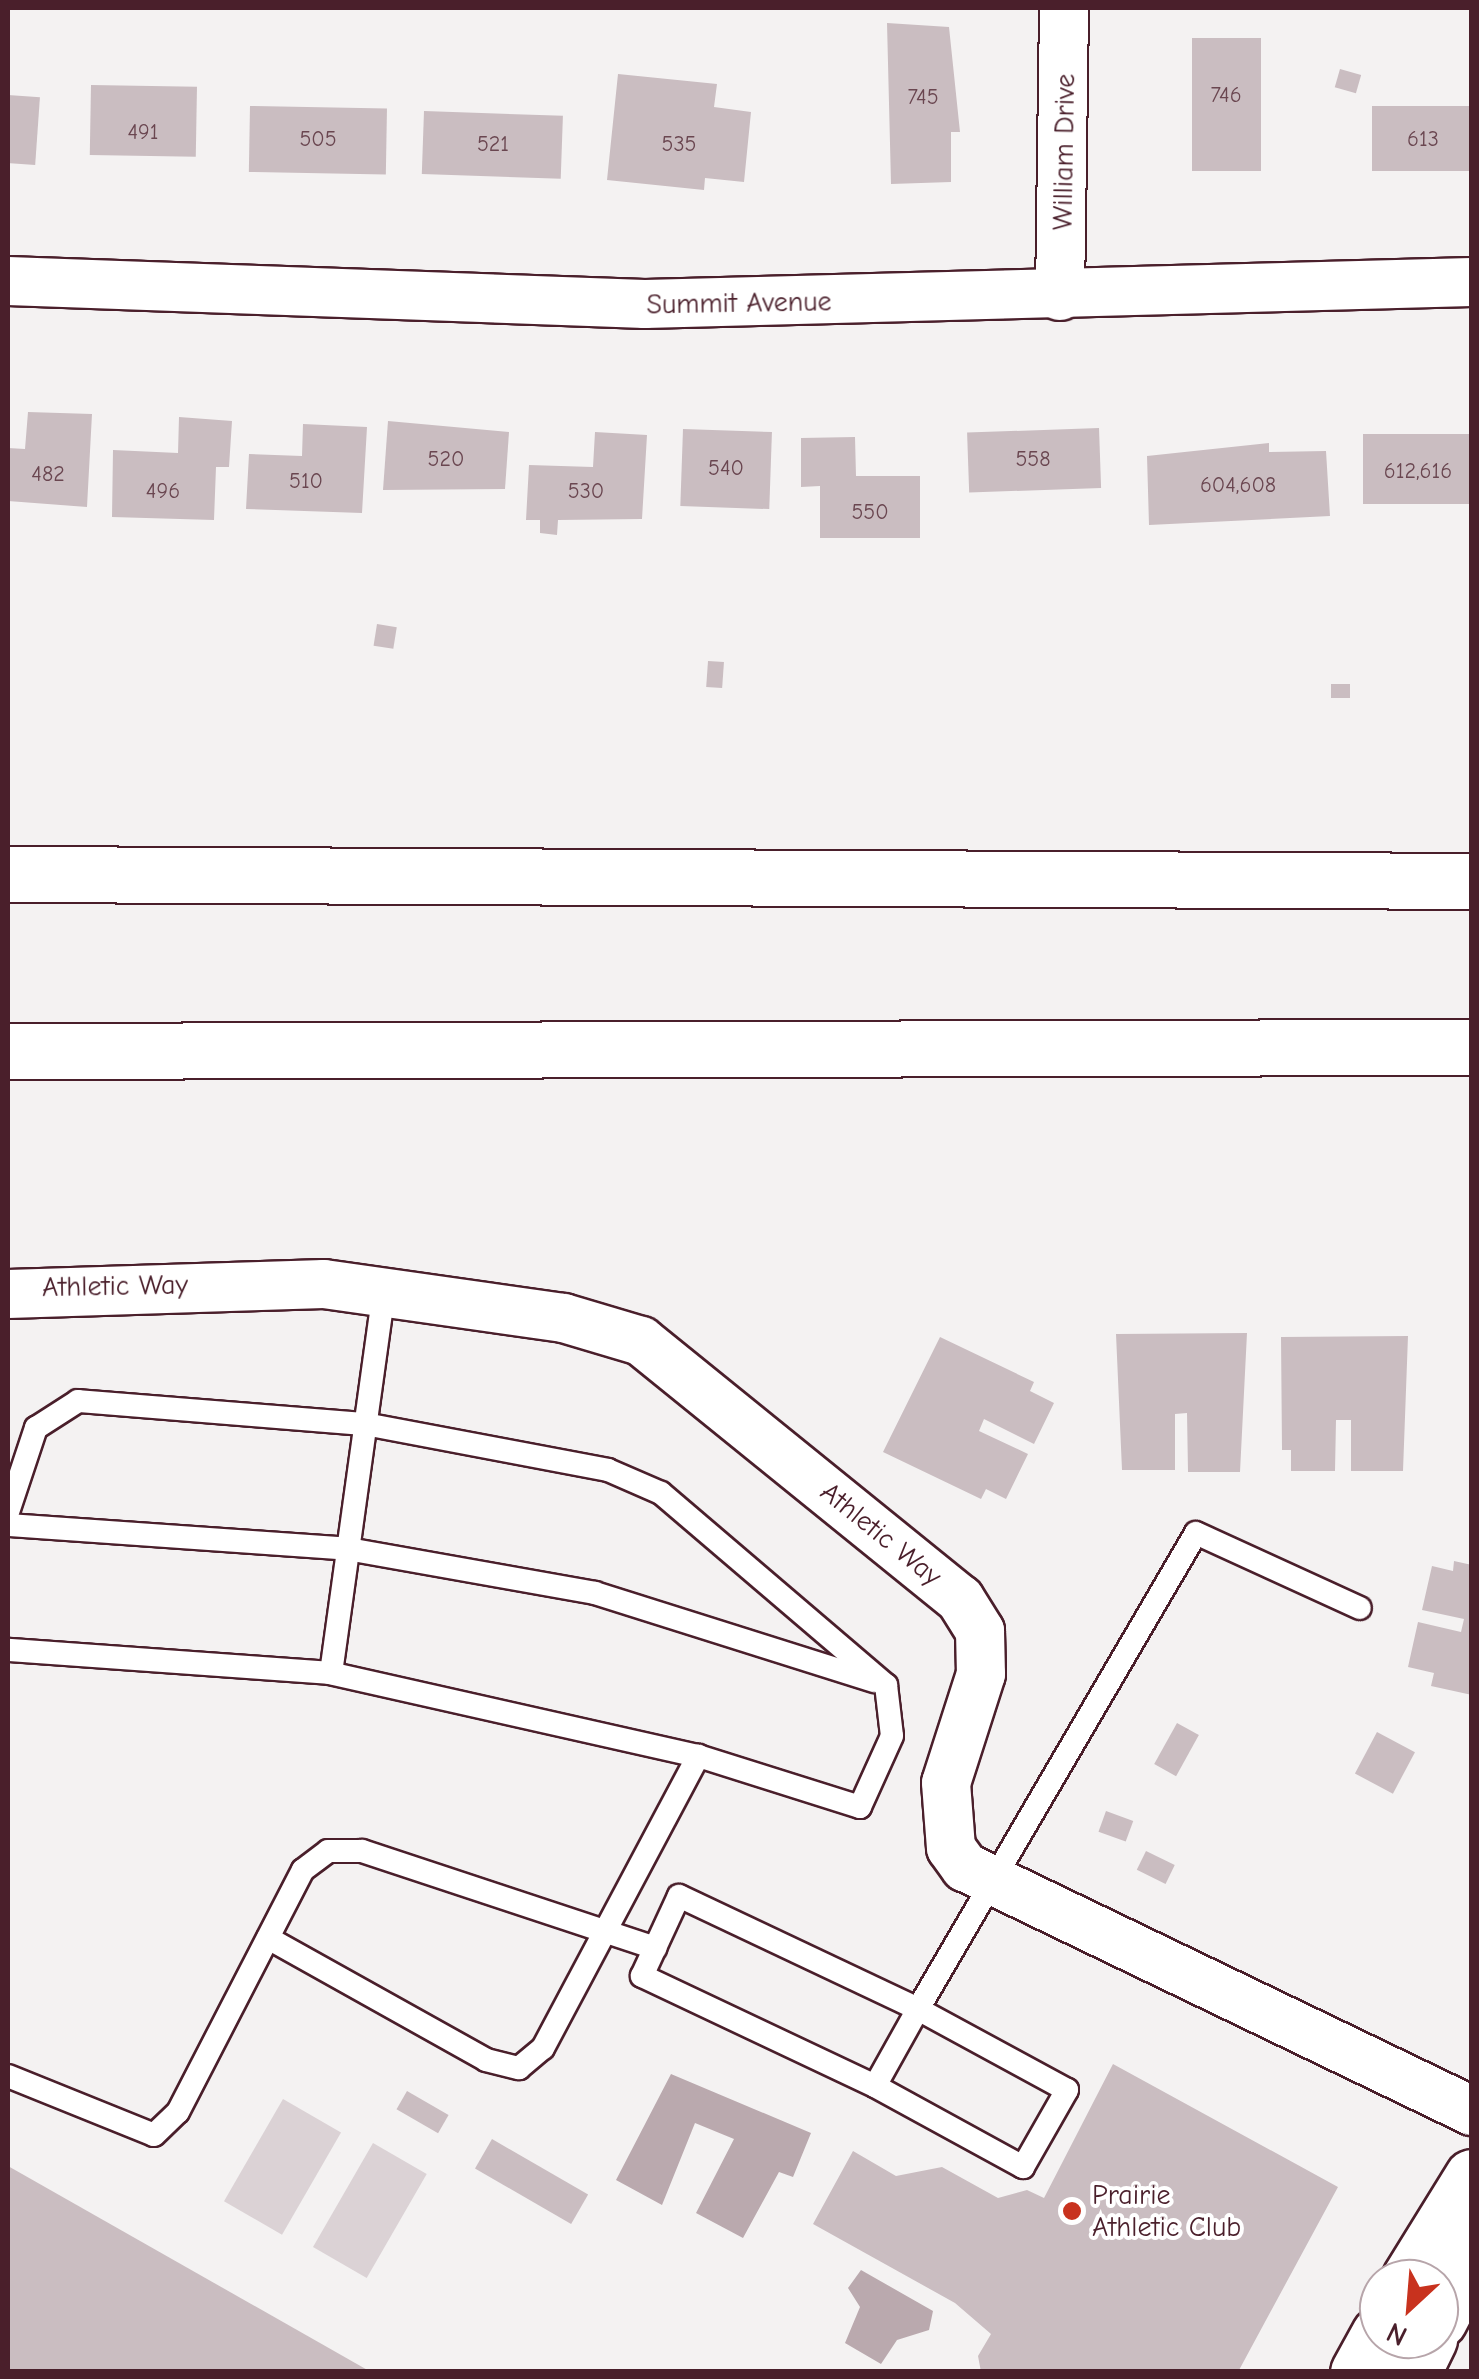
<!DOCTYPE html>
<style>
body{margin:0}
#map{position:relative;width:1479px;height:2379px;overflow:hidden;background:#f4f2f2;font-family:"Comic Neue",sans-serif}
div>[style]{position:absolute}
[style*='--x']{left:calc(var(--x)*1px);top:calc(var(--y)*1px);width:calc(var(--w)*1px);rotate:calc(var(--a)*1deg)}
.green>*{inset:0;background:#dbd2d5;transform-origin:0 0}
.water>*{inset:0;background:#baa9ae}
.building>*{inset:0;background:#cabdc1;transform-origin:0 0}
.roads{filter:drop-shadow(2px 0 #4a1f2b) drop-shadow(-2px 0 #4a1f2b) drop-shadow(0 2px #4a1f2b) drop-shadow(0 -2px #4a1f2b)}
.service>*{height:22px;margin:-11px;padding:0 11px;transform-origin:11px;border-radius:11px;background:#fff}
.minor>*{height:48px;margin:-24px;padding:0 24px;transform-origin:24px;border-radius:24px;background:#fff}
.tertiary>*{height:55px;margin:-27.5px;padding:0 27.5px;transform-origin:27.5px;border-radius:27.5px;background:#fff}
.motorway>*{height:55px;margin:-27.5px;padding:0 27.5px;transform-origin:27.5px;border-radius:27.5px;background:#fff}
.dots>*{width:28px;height:28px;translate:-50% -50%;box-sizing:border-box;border:5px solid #fff;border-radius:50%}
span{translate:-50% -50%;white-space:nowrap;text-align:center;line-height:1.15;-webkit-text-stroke:8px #fff;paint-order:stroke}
.number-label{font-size:22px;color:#6a4650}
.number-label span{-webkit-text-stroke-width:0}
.street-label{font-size:28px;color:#4a1f2b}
.poi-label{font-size:28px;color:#4a1f2b}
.left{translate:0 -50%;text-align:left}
.frame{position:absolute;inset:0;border:10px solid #4a1f2b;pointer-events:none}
.north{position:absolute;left:1359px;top:2259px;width:100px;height:100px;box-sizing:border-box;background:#fff;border:2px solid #b7a5aa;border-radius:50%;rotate:206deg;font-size:28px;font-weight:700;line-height:40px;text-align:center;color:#4a1f2b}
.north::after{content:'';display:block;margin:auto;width:35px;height:45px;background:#c8321e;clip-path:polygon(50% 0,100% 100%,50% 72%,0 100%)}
</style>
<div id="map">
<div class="green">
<i style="left:283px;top:2099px;width:67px;height:118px;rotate:30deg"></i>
<i style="left:373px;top:2143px;width:62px;height:120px;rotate:30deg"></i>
</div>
<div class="water">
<i style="clip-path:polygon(671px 2074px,811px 2133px,793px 2177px,779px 2172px,743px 2238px,696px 2213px,734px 2139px,695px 2123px,662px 2205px,616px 2180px)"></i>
<i style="clip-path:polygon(861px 2270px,933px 2311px,929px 2330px,897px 2340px,881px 2364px,845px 2343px,860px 2307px,848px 2288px)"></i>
</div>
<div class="building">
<i style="clip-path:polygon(887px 23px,949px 27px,960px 132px,951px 132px,951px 182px,891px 184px)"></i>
<i style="left:1261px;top:38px;width:133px;height:69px;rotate:90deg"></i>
<i style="left:1340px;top:69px;width:22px;height:19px;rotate:16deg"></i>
<i style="clip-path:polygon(618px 74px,717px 84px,714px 107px,751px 112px,744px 182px,705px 178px,704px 190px,607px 180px)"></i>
<i style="left:91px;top:85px;width:106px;height:70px;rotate:1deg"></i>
<i style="left:8px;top:95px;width:32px;height:68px;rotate:4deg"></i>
<i style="left:250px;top:106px;width:137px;height:66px;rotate:1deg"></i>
<i style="left:1472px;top:106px;width:65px;height:100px;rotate:90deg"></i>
<i style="left:424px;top:111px;width:139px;height:63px;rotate:2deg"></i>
<i style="clip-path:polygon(28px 412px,92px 414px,87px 507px,8px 501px,8px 448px,25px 449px)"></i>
<i style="clip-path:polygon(179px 417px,232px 421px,229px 467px,216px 467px,214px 520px,112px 517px,113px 450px,178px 453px)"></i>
<i style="clip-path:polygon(388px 421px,509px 432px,505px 489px,383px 490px)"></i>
<i style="clip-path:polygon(303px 424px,367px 427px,362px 513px,246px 509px,249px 454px,302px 456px)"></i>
<i style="left:1099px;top:428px;width:60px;height:132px;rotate:88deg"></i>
<i style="left:683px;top:429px;width:89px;height:77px;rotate:2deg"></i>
<i style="clip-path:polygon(595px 432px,647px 435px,642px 519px,558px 520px,557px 535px,540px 533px,540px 520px,526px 520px,529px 465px,593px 467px)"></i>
<i style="left:1472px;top:434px;width:70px;height:109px;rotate:90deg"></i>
<i style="clip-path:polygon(855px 437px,856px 476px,920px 476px,920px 538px,820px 538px,820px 486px,801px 487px,801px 438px)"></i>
<i style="clip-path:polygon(1269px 443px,1269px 452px,1326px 451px,1330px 516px,1149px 525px,1147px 456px)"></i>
<i style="left:377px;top:624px;width:20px;height:22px;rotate:9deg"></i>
<i style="left:708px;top:661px;width:16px;height:26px;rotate:4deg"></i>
<i style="left:1331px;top:684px;width:19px;height:14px"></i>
<i style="clip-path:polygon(1247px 1333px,1240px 1472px,1188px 1472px,1187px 1413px,1175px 1414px,1175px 1470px,1122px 1470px,1116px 1334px)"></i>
<i style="clip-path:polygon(1408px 1336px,1403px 1471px,1351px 1471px,1351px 1420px,1336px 1420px,1335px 1471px,1291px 1471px,1291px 1450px,1282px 1450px,1281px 1337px)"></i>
<i style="clip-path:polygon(940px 1337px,1034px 1382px,1030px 1391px,1054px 1403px,1034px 1444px,984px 1419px,979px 1431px,1028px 1454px,1006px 1499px,986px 1489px,981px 1499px,883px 1452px)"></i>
<i style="clip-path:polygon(1454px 1561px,1472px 1565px,1472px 1695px,1431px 1686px,1434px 1673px,1408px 1667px,1418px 1622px,1461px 1632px,1464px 1619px,1422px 1610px,1432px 1566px,1453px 1571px)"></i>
<i style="left:1177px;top:1723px;width:25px;height:47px;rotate:29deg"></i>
<i style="left:1377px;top:1732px;width:43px;height:47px;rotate:28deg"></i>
<i style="left:1106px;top:1811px;width:29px;height:22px;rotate:20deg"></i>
<i style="left:1146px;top:1851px;width:32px;height:21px;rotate:26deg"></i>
<i style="clip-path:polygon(1113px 2064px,1338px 2187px,1238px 2372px,981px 2372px,978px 2356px,991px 2334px,955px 2303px,813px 2224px,853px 2151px,896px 2176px,942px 2167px,998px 2198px,1027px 2190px,1044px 2198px)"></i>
<i style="left:407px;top:2091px;width:48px;height:21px;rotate:30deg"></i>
<i style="left:492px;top:2139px;width:111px;height:34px;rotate:30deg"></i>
<i style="clip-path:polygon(8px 2166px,371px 2372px,8px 2372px)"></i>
</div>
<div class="roads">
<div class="service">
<i style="--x:8;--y:1512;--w:89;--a:-71.6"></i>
<i style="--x:36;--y:1428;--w:50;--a:-32.7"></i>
<i style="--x:78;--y:1401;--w:288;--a:4.6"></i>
<i style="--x:365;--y:1424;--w:247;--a:10.7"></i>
<i style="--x:608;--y:1470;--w:58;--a:23.5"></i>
<i style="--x:661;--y:1493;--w:296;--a:40.5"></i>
<i style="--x:886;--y:1685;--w:51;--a:83.3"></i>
<i style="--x:892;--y:1736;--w:78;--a:114.3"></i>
<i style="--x:860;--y:1807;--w:170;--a:-162.5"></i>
<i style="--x:698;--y:1756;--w:376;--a:-167.3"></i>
<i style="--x:331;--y:1673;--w:324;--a:-175.9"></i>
<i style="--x:8;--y:1525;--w:341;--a:4"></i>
<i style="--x:348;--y:1549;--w:251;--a:10.1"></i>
<i style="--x:595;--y:1593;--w:293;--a:17.5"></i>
<i style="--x:331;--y:1673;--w:385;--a:-82.1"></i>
<i style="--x:679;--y:1896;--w:264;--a:25.3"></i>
<i style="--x:918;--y:2009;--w:88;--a:119.2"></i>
<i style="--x:875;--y:2086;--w:258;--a:-154.7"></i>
<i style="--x:642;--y:1976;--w:88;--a:-65.2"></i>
<i style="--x:268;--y:1938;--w:250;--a:29.2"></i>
<i style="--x:486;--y:2060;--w:34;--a:14"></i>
<i style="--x:519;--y:2068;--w:31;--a:-40"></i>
<i style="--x:543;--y:2048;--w:331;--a:-62"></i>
<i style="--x:8;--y:2076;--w:157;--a:22"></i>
<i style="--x:154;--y:2135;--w:33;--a:-44"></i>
<i style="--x:178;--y:2112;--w:272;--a:-62.7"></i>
<i style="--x:303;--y:1870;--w:31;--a:-37"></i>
<i style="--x:328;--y:1851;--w:34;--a:0"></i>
<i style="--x:362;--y:1851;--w:309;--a:18.3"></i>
<i style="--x:875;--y:2086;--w:169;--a:28.7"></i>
<i style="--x:1023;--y:2167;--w:89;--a:-60.3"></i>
<i style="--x:1067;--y:2090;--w:170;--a:-151.5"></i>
<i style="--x:918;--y:2009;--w:551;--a:-59.71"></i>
<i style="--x:1196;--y:1533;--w:180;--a:24.6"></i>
</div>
<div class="minor">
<i style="--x:8;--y:281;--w:637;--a:2.07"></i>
<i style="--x:645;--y:304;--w:827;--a:-1.52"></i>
<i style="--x:1060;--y:296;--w:288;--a:-89.2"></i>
<i style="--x:8;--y:1294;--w:316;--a:-1.8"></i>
<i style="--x:324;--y:1284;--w:242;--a:8.1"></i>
<i style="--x:564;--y:1318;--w:80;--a:16.6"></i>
<i style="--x:641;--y:1341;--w:410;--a:39"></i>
<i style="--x:960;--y:1599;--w:38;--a:58"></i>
<i style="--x:980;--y:1631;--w:43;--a:88.7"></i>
<i style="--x:981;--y:1674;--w:114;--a:107.8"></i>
<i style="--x:946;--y:1783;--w:65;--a:85.6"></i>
<i style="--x:951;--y:1848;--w:24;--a:54"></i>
<i style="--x:965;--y:1867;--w:563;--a:25.7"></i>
</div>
<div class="tertiary">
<i style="--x:1409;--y:2279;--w:120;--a:-58.3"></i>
<i style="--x:1439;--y:2320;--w:71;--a:-62.4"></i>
<i style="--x:1358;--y:2372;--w:43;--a:-61.1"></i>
<i style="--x:1413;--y:2372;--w:37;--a:-64"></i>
</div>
<div class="motorway">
<i style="--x:8;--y:874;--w:1464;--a:0.27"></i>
<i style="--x:8;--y:1051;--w:1464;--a:-0.16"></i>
</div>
</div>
<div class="dots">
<i style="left:1072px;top:2211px;background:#c8321e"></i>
</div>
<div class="number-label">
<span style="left:1226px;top:96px">746</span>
<span style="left:923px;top:98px">745</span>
<span style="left:143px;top:133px">491</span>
<span style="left:318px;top:140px">505</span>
<span style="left:1423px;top:140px">613</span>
<span style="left:493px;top:145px">521</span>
<span style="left:679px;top:145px">535</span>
<span style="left:446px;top:460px">520</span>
<span style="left:1033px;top:460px">558</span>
<span style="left:726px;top:469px">540</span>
<span style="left:1418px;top:472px">612,616</span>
<span style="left:48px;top:475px">482</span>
<span style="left:306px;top:482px">510</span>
<span style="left:1238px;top:486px">604,608</span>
<span style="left:163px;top:492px">496</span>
<span style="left:586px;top:492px">530</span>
<span style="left:870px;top:513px">550</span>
</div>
<div class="street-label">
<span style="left:1064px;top:152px;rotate:-89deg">William Drive</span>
<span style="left:739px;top:303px;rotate:-1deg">Summit Avenue</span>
<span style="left:115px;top:1286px;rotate:-1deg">Athletic Way</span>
<span style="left:881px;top:1534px;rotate:39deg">Athletic Way</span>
</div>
<div class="poi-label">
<span class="left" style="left:1092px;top:2211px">Prairie<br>Athletic Club</span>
</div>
<div class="frame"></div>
<div class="north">N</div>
</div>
